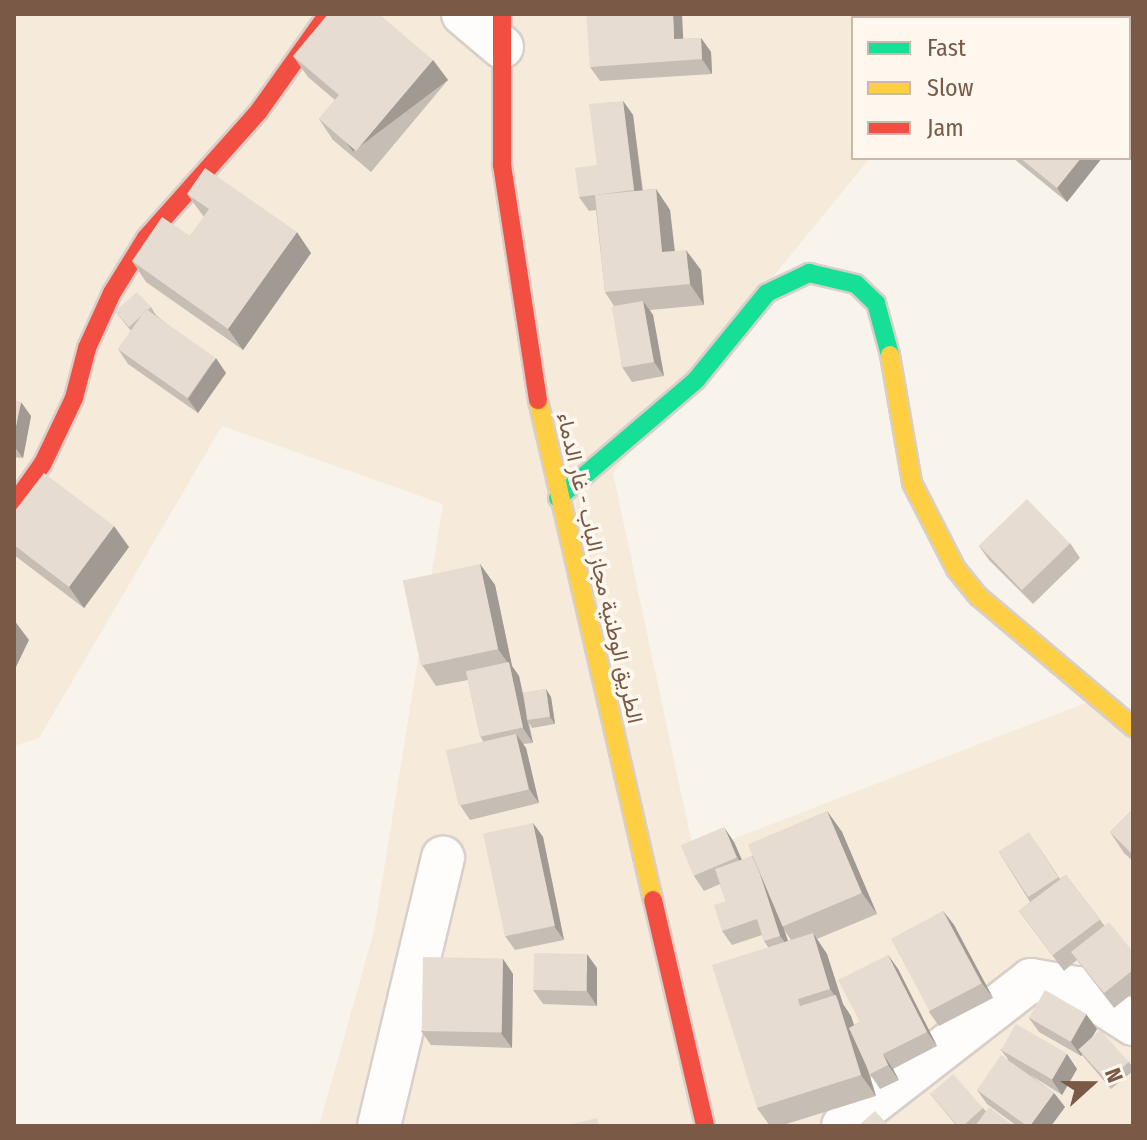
<!DOCTYPE html>
<meta charset="utf-8">
<style>
body{margin:0}
#map{position:relative;width:1147px;height:1140px;overflow:hidden;background:#f9f4eb;font-family:"Fira Sans Condensed",Vazirmatn,sans-serif}
div>[style]{position:absolute}
[style*='--x']{left:calc(var(--x)*1px);top:calc(var(--y)*1px);width:calc(var(--w)*1px);rotate:calc(var(--a)*1deg)}
.residential>*{inset:0;background:#f6eadb}
.roads{filter:drop-shadow(2px 0 #d8cfc8) drop-shadow(-2px 0 #d8cfc8) drop-shadow(0 2px #d8cfc8) drop-shadow(0 -2px #d8cfc8)}
.street>*{height:42px;margin:-21px;padding:0 21px;transform-origin:21px;border-radius:21px;background:#fefdfc}
.fast>*{height:18px;margin:-9px;padding:0 9px;transform-origin:9px;border-radius:9px;background:#16e098}
.slow>*{height:18px;margin:-9px;padding:0 9px;transform-origin:9px;border-radius:9px;background:#ffcf43}
.jam>*{height:18px;margin:-9px;padding:0 9px;transform-origin:9px;border-radius:9px;background:#f24e42}
.wall>*{inset:0;background:#c6bdb5}
.shaded-wall>*{inset:0;background:#a19a93;transform-origin:0 0}
.building>*{inset:0;background:#e6dcd2;transform-origin:0 0}
span{translate:-50% -50%;white-space:nowrap;text-align:center;line-height:1.15;-webkit-text-stroke:7px #fff8ee;paint-order:stroke}
.street-label{font-size:22px;color:#7b5947}
.frame{position:absolute;inset:0;border:16px solid #7b5947;pointer-events:none}
.legend{position:absolute;left:851px;top:16px;width:280px;height:144px;box-sizing:border-box;background:#fff8ee;border:2px solid #cab8ab;margin:0;padding:10px 14px;list-style:none;font-size:24px;color:#7b5947}
.legend li{display:flex;align-items:center;gap:16px;height:40px}
.legend b{width:40px;border:2px solid #cab8ab}
.north{position:absolute;left:1051px;top:1044px;width:80px;height:80px;-webkit-text-stroke:6px #fff8ee;paint-order:stroke;rotate:69deg;font-size:22px;font-weight:700;line-height:32px;text-align:center;color:#7b5947}
.north::after{content:'';display:block;margin:auto;width:28px;height:36px;background:#7b5947;clip-path:polygon(50% 0,100% 100%,50% 72%,0 100%)}
</style>
<div id="map">
<div class="residential">
<i style="clip-path:polygon(14px 14px,987px 14px,853px 18px,853px 158px,870px 158px,613px 473px,694px 854px,1093px 700px,1133px 727px,1133px 1126px,319px 1126px,374px 931px,443px 504px,222px 426px,39px 738px,14px 746px)"></i>
</div>
<div class="roads">
<div class="street">
<i style="--x:463;--y:14;--w:51;--a:40.2"></i>
<i style="--x:1104;--y:14;--w:9;--a:27"></i>
<i style="--x:379;--y:1126;--w:276;--a:-76.6"></i>
<i style="--x:843;--y:1126;--w:238;--a:-37.8"></i>
<i style="--x:1031;--y:980;--w:47;--a:9.9"></i>
<i style="--x:1077;--y:988;--w:67;--a:32.7"></i>
</div>
<div class="fast">
<i style="--x:558;--y:498;--w:182;--a:-40.5"></i>
<i style="--x:696;--y:380;--w:112;--a:-50.8"></i>
<i style="--x:767;--y:293;--w:47;--a:-25.5"></i>
<i style="--x:809;--y:273;--w:48;--a:13.2"></i>
<i style="--x:856;--y:284;--w:28;--a:44"></i>
<i style="--x:876;--y:303;--w:54;--a:74.9"></i>
</div>
<div class="slow">
<i style="--x:890;--y:355;--w:130;--a:80.2"></i>
<i style="--x:912;--y:483;--w:97;--a:62.9"></i>
<i style="--x:956;--y:569;--w:36;--a:51"></i>
<i style="--x:979;--y:597;--w:202;--a:40.2"></i>
<i style="--x:538;--y:400;--w:513;--a:77.05"></i>
</div>
<div class="jam">
<i style="--x:502;--y:14;--w:151;--a:90"></i>
<i style="--x:502;--y:165;--w:238;--a:81.3"></i>
<i style="--x:14;--y:504;--w:50;--a:-54.7"></i>
<i style="--x:43;--y:463;--w:72;--a:-64.5"></i>
<i style="--x:74;--y:398;--w:52;--a:-75.4"></i>
<i style="--x:87;--y:348;--w:60;--a:-65.6"></i>
<i style="--x:112;--y:293;--w:65;--a:-58.3"></i>
<i style="--x:146;--y:238;--w:170;--a:-48.3"></i>
<i style="--x:259;--y:111;--w:119;--a:-54.6"></i>
<i style="--x:653;--y:900;--w:232;--a:77"></i>
</div>
</div>
<div class="wall">
<i style="clip-path:polygon(701px 38px,711px 52px,712px 74px,600px 81px,590px 67px,684px 39px)"></i>
<i style="clip-path:polygon(293px 56px,433px 60px,448px 80px,371px 172px,333px 140px,319px 119px,335px 100px,308px 77px)"></i>
<i style="clip-path:polygon(623px 101px,633px 115px,643px 190px,656px 189px,670px 210px,675px 251px,701px 270px,704px 305px,650px 310px,653px 315px,664px 376px,632px 382px,622px 367px,614px 306px,605px 292px,596px 210px,589px 211px,579px 197px,597px 165px)"></i>
<i style="clip-path:polygon(1013px 158px,1102px 158px,1067px 202px)"></i>
<i style="clip-path:polygon(187px 194px,311px 253px,243px 350px,146px 282px,132px 261px,190px 236px,204px 217px)"></i>
<i style="clip-path:polygon(151px 307px,156px 315px,226px 373px,198px 413px,128px 364px,118px 349px,131px 331px,115px 311px)"></i>
<i style="clip-path:polygon(14px 400px,31px 416px,23px 458px,14px 457px)"></i>
<i style="clip-path:polygon(14px 512px,129px 547px,84px 608px,14px 555px)"></i>
<i style="clip-path:polygon(1070px 543px,1080px 558px,1033px 604px,989px 560px,979px 546px)"></i>
<i style="clip-path:polygon(480px 564px,495px 585px,512px 666px,519px 676px,523px 693px,546px 689px,551px 697px,555px 724px,532px 728px,529px 722px,533px 743px,523px 744px,526px 748px,539px 803px,470px 820px,460px 805px,483px 741px,480px 736px,468px 680px,436px 686px,422px 665px)"></i>
<i style="clip-path:polygon(1133px 809px,1133px 861px,1124px 853px,1110px 832px)"></i>
<i style="clip-path:polygon(evenodd,827px 811px,842px 832px,877px 914px,817px 939px,827px 954px,843px 1004px,851px 1016px,854px 1025px,860px 1022px,888px 955px,898px 969px,937px 1046px,893px 1069px,899px 1080px,880px 1089px,870px 1074px,867px 1067px,876px 1096px,780px 1126px,770px 1126px,757px 1108px,768px 947px,764px 941px,762px 935px,732px 945px,722px 931px,726px 901px,720px 884px,704px 891px,694px 876px,734px 842px,742px 860px,752px 856px,827px 811px,783px 928px,791px 940px,788px 941px,783px 928px)"></i>
<i style="clip-path:polygon(533px 823px,543px 837px,564px 940px,515px 950px,505px 936px)"></i>
<i style="clip-path:polygon(1039px 847px,1060px 879px,1066px 875px,1104px 925px,1133px 952px,1133px 993px,1114px 1008px,1077px 960px,1064px 971px,1019px 911px,1030px 902px,999px 852px)"></i>
<i style="clip-path:polygon(943px 911px,954px 925px,993px 998px,939px 1026px,929px 1012px)"></i>
<i style="clip-path:polygon(503px 959px,513px 974px,512px 1048px,431px 1045px,421px 1031px)"></i>
<i style="clip-path:polygon(597px 968px,597px 1006px,543px 1004px,533px 990px)"></i>
<i style="clip-path:polygon(1086px 1014px,1097px 1029px,1092px 1037px,1129px 1062px,1133px 1068px,1133px 1071px,1111px 1089px,1082px 1055px,1081px 1056px,1039px 1032px,1029px 1018px)"></i>
<i style="clip-path:polygon(1000px 1049px,1067px 1054px,1077px 1069px,1062px 1095px,1029px 1074px,1054px 1093px,1065px 1107px,1051px 1126px,1017px 1126px,987px 1104px,977px 1090px,1008px 1059px)"></i>
<i style="clip-path:polygon(930px 1094px,983px 1108px,986px 1111px,1014px 1126px,957px 1126px)"></i>
</div>
<div class="shaded-wall">
<i style="clip-path:polygon(673px 14px,682px 14px,684px 54px,674px 39px)"></i>
<i style="clip-path:polygon(701px 38px,711px 52px,712px 74px,702px 59px)"></i>
<i style="left:433px;top:60px;width:25px;height:119px;rotate:53deg"></i>
<i style="clip-path:polygon(623px 101px,633px 115px,644px 205px,634px 190px)"></i>
<i style="clip-path:polygon(1081px 158px,1102px 158px,1067px 202px,1057px 188px)"></i>
<i style="clip-path:polygon(656px 189px,670px 210px,677px 273px,662px 252px)"></i>
<i style="clip-path:polygon(297px 232px,311px 253px,243px 350px,228px 329px)"></i>
<i style="clip-path:polygon(686px 250px,701px 270px,704px 305px,690px 284px)"></i>
<i style="clip-path:polygon(643px 301px,653px 315px,664px 376px,654px 362px)"></i>
<i style="clip-path:polygon(216px 358px,226px 373px,198px 413px,188px 399px)"></i>
<i style="clip-path:polygon(21px 402px,31px 416px,23px 458px,14px 446px,14px 436px)"></i>
<i style="clip-path:polygon(114px 526px,129px 547px,84px 608px,69px 587px)"></i>
<i style="clip-path:polygon(480px 564px,495px 585px,512px 666px,519px 676px,528px 720px,527px 720px,533px 743px,523px 728px,510px 666px,498px 649px)"></i>
<i style="clip-path:polygon(14px 620px,29px 640px,14px 671px)"></i>
<i style="clip-path:polygon(546px 689px,551px 697px,555px 724px,550px 717px)"></i>
<i style="clip-path:polygon(516px 734px,526px 748px,539px 803px,529px 789px)"></i>
<i style="clip-path:polygon(827px 811px,842px 832px,877px 914px,862px 893px)"></i>
<i style="clip-path:polygon(533px 823px,543px 837px,564px 940px,554px 926px)"></i>
<i style="clip-path:polygon(724px 827px,734px 842px,747px 872px,737px 857px)"></i>
<i style="clip-path:polygon(754px 856px,764px 870px,791px 950px,780px 936px)"></i>
<i style="clip-path:polygon(943px 911px,954px 925px,993px 998px,982px 983px)"></i>
<i style="clip-path:polygon(813px 933px,827px 954px,843px 1004px,851px 1016px,876px 1096px,861px 1075px,838px 1000px,830px 989px)"></i>
<i style="clip-path:polygon(587px 954px,597px 968px,597px 1006px,587px 991px)"></i>
<i style="clip-path:polygon(888px 955px,898px 969px,937px 1046px,927px 1032px)"></i>
<i style="clip-path:polygon(503px 959px,513px 974px,512px 1048px,501px 1033px)"></i>
<i style="clip-path:polygon(1086px 1014px,1097px 1029px,1082px 1054px,1078px 1049px,1082px 1055px,1081px 1056px,1071px 1042px)"></i>
<i style="clip-path:polygon(883px 1054px,893px 1069px,899px 1080px,888px 1065px)"></i>
<i style="clip-path:polygon(1067px 1054px,1077px 1069px,1062px 1095px,1052px 1080px)"></i>
<i style="clip-path:polygon(1054px 1093px,1065px 1107px,1051px 1126px,1030px 1126px)"></i>
</div>
<div class="building">
<i style="clip-path:polygon(328px 14px,379px 14px,433px 60px,356px 151px,319px 119px,339px 95px,293px 56px)"></i>
<i style="clip-path:polygon(586px 14px,673px 14px,674px 39px,701px 38px,702px 59px,590px 67px)"></i>
<i style="clip-path:polygon(623px 101px,634px 190px,579px 197px,575px 168px,597px 165px,589px 104px)"></i>
<i style="clip-path:polygon(1020px 158px,1081px 158px,1057px 188px)"></i>
<i style="clip-path:polygon(205px 168px,297px 232px,228px 329px,132px 261px,162px 217px,190px 236px,209px 209px,187px 194px)"></i>
<i style="clip-path:polygon(656px 189px,662px 252px,686px 250px,690px 284px,605px 292px,595px 195px)"></i>
<i style="clip-path:polygon(137px 292px,151px 307px,148px 310px,146px 309px,141px 316px,129px 327px,115px 311px)"></i>
<i style="left:643px;top:301px;width:62px;height:32px;rotate:80deg"></i>
<i style="left:146px;top:309px;width:85px;height:49px;rotate:35deg"></i>
<i style="clip-path:polygon(14px 400px,21px 402px,14px 436px)"></i>
<i style="clip-path:polygon(44px 473px,114px 526px,69px 587px,14px 545px,14px 512px)"></i>
<i style="left:1027px;top:499px;width:62px;height:67px;rotate:46deg"></i>
<i style="left:480px;top:564px;width:87px;height:79px;rotate:78deg"></i>
<i style="left:509px;top:662px;width:67px;height:44px;rotate:78deg"></i>
<i style="left:546px;top:689px;width:28px;height:23px;rotate:82deg"></i>
<i style="left:516px;top:734px;width:57px;height:72px;rotate:77deg"></i>
<i style="clip-path:polygon(1133px 809px,1133px 855px,1110px 832px)"></i>
<i style="left:827px;top:811px;width:89px;height:86px;rotate:67deg"></i>
<i style="left:533px;top:823px;width:105px;height:51px;rotate:78deg"></i>
<i style="left:724px;top:827px;width:33px;height:47px;rotate:67deg"></i>
<i style="left:1029px;top:832px;width:54px;height:36px;rotate:57deg"></i>
<i style="clip-path:polygon(752px 856px,760px 874px,780px 936px,764px 941px,757px 919px,722px 931px,714px 905px,726px 901px,715px 869px)"></i>
<i style="left:1066px;top:875px;width:56px;height:59px;rotate:53deg"></i>
<i style="left:943px;top:911px;width:82px;height:59px;rotate:62deg"></i>
<i style="clip-path:polygon(1109px 922px,1133px 952px,1133px 970px,1104px 993px,1071px 952px)"></i>
<i style="clip-path:polygon(813px 933px,830px 989px,798px 999px,800px 1006px,836px 995px,861px 1075px,757px 1108px,712px 965px)"></i>
<i style="left:534px;top:953px;width:53px;height:37px;rotate:1deg"></i>
<i style="clip-path:polygon(888px 955px,927px 1032px,883px 1054px,888px 1065px,870px 1074px,849px 1028px,860px 1022px,838px 980px)"></i>
<i style="left:423px;top:957px;width:80px;height:74px;rotate:1deg"></i>
<i style="left:1045px;top:990px;width:48px;height:32px;rotate:30deg"></i>
<i style="left:1016px;top:1024px;width:59px;height:30px;rotate:30deg"></i>
<i style="left:1100px;top:1030px;width:43px;height:29px;rotate:48deg"></i>
<i style="clip-path:polygon(1001px 1055px,1054px 1093px,1030px 1126px,1027px 1126px,977px 1090px)"></i>
<i style="clip-path:polygon(953px 1074px,983px 1108px,963px 1126px,958px 1126px,930px 1094px)"></i>
<i style="clip-path:polygon(989px 1107px,1014px 1126px,975px 1126px)"></i>
<i style="clip-path:polygon(875px 1111px,889px 1126px,858px 1126px)"></i>
<i style="clip-path:polygon(597px 1118px,599px 1126px,564px 1126px)"></i>
</div>
<div class="street-label">
<span style="left:600px;top:568px;rotate:77deg">الطريق الوطنية مجاز الباب - غار الدماء</span>
</div>
<div class="frame"></div>
<ul class="legend">
<li><b style="height:10px;background:#16e098"></b>Fast</li>
<li><b style="height:10px;background:#ffcf43"></b>Slow</li>
<li><b style="height:10px;background:#f24e42"></b>Jam</li>
</ul>
<div class="north">N</div>
</div>
